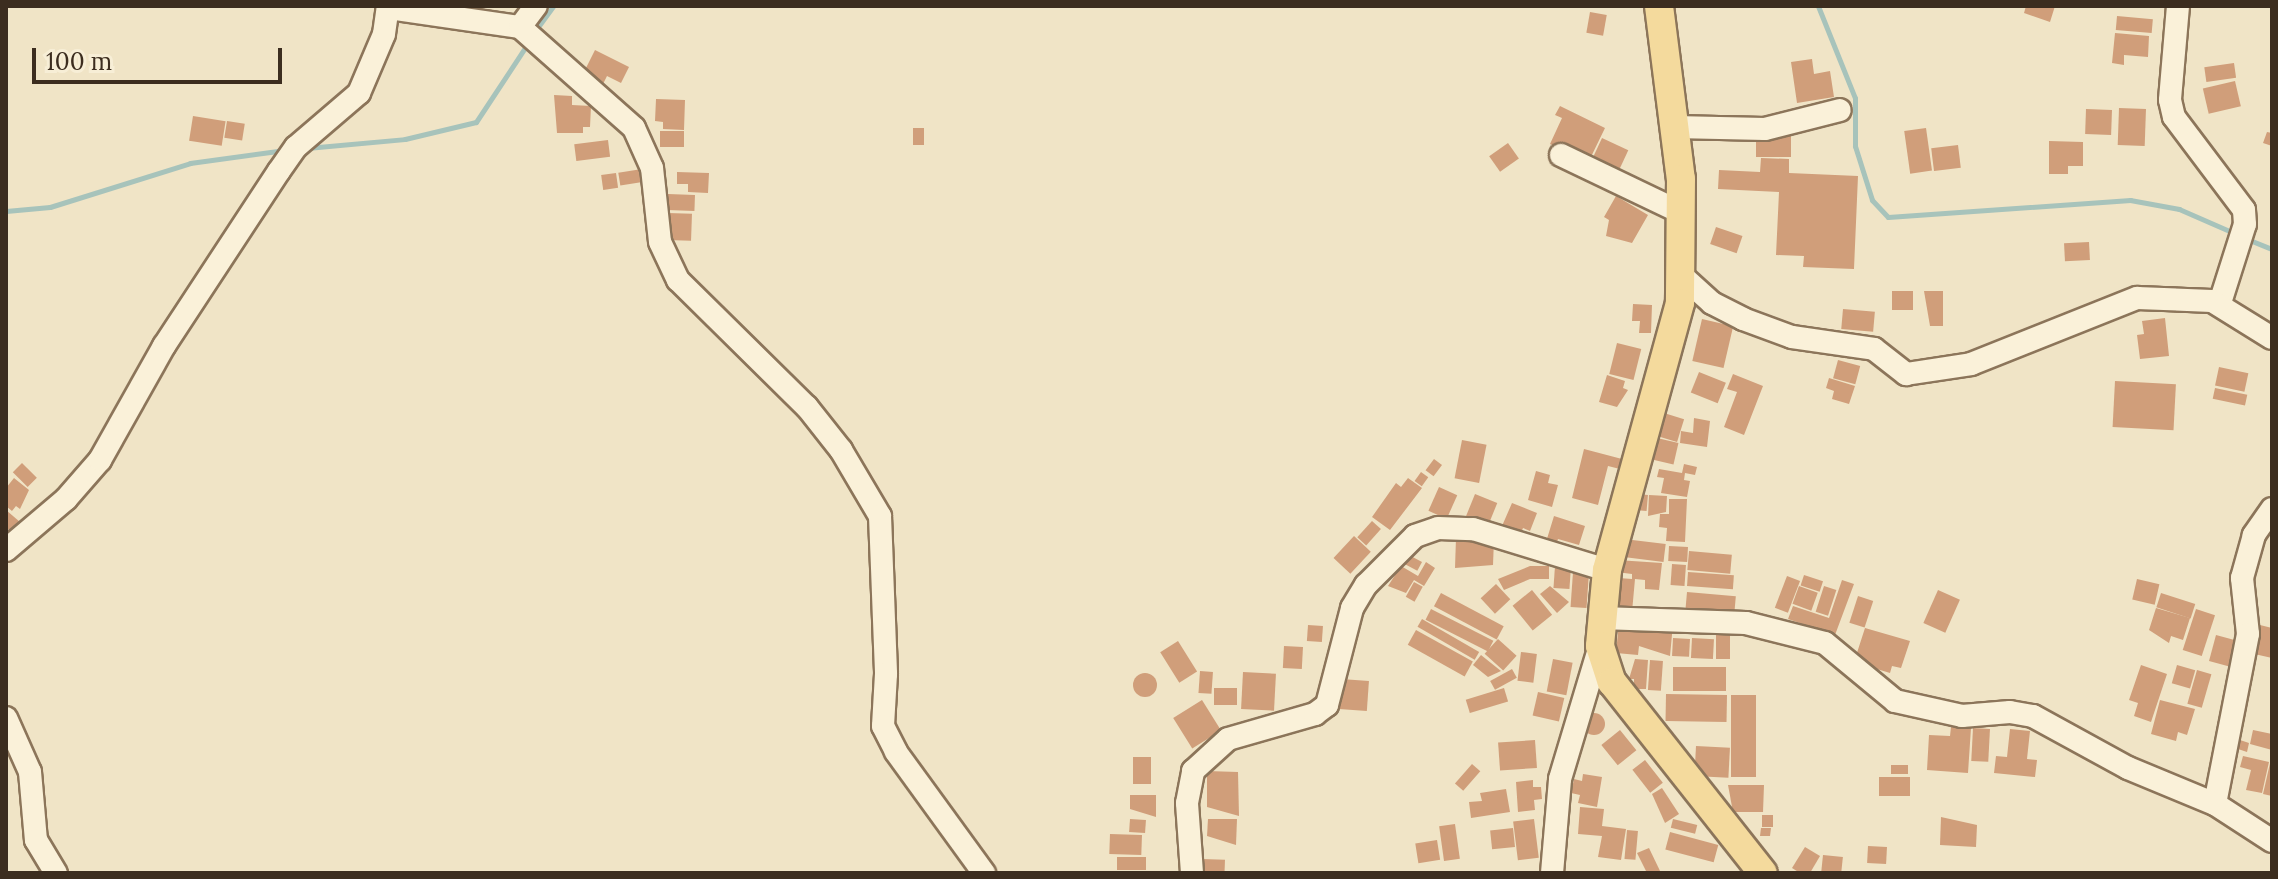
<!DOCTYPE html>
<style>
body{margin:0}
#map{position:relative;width:2278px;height:879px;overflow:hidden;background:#f0e4c6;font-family:Lora,serif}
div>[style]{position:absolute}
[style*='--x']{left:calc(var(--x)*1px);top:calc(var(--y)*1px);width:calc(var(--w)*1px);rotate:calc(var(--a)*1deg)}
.stream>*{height:5px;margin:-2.5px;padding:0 2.5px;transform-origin:2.5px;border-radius:2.5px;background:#a7c3bb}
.building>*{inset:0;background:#d09e7a;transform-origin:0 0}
.round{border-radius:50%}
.roads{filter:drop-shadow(2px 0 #8c755a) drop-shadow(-2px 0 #8c755a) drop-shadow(0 2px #8c755a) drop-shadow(0 -2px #8c755a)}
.minor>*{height:22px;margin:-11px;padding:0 11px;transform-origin:11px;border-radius:11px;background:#faf1d9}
.major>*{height:28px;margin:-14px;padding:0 14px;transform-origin:14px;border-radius:14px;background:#f4da9d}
span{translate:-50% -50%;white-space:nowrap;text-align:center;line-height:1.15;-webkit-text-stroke:7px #f7eed6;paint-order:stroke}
.frame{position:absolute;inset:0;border:8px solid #3c2d1f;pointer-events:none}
.scale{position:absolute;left:32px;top:48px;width:250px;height:36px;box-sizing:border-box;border:4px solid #3c2d1f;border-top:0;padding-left:10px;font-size:24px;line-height:28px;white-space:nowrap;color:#3c2d1f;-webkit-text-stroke:6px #f7eed6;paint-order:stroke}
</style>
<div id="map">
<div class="stream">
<i style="--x:1818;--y:6;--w:99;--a:68.1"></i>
<i style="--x:1855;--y:98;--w:48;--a:90"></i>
<i style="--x:1855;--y:146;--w:57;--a:72.5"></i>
<i style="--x:1872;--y:200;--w:23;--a:47"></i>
<i style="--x:1888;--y:217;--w:243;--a:-4"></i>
<i style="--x:2130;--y:200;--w:50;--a:10.4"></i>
<i style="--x:2179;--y:209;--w:60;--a:23.6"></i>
<i style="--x:535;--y:31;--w:31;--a:-54"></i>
<i style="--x:307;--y:148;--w:98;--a:-5.2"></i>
<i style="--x:405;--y:139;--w:73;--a:-13.5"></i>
<i style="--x:476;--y:122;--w:95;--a:-56.6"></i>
<i style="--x:6;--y:211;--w:44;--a:-5.2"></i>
<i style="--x:50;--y:207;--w:147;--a:-17.4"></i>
<i style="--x:190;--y:163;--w:96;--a:-7.8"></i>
<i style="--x:2247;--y:239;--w:27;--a:22"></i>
</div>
<div class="building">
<i style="clip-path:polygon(2026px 6px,2055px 6px,2050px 22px,2024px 13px)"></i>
<i style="left:1590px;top:12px;width:17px;height:21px;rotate:10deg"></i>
<i style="left:2117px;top:16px;width:36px;height:14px;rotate:5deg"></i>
<i style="clip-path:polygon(2115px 33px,2149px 36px,2148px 57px,2124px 55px,2124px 65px,2112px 63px)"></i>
<i style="clip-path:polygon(595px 50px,629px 67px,621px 83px,607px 76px,602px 86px,590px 80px,593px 74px,585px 70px)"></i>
<i style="clip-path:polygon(1812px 59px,1814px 74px,1830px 71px,1834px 97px,1797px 103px,1791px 62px)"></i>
<i style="left:2234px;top:63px;width:15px;height:30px;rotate:82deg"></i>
<i style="left:2235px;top:81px;width:26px;height:33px;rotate:77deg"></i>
<i style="clip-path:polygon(554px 95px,572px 96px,572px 105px,591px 106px,590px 127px,583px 127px,583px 133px,557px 133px)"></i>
<i style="clip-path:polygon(656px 99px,685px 100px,684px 130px,663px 129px,663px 122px,655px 121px)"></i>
<i style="clip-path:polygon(1560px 106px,1605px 128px,1588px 163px,1550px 144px,1562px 118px,1555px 115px)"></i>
<i style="left:2119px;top:108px;width:27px;height:37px;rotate:2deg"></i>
<i style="left:2086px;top:109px;width:26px;height:25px;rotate:2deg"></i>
<i style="left:193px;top:116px;width:33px;height:25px;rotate:9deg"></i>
<i style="left:227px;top:121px;width:18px;height:17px;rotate:9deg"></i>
<i style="left:913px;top:128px;width:11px;height:17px"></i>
<i style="left:1926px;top:128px;width:43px;height:22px;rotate:82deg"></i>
<i style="left:684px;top:131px;width:16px;height:24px;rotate:90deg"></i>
<i style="clip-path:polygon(2267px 132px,2272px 133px,2272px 146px,2263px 143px)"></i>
<i style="left:1756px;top:135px;width:35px;height:22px"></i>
<i style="left:1602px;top:138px;width:29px;height:22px;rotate:25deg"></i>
<i style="left:608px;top:140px;width:17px;height:34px;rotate:83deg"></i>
<i style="clip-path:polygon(2049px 141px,2083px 142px,2083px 166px,2068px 166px,2068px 174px,2049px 174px)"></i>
<i style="left:1508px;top:143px;width:19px;height:23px;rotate:55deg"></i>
<i style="left:1958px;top:145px;width:23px;height:27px;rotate:83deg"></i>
<i style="clip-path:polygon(1761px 158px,1789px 159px,1789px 173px,1858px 176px,1854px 269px,1803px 267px,1804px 256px,1776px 255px,1779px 192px,1718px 189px,1719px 170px,1760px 172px)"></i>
<i style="left:642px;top:169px;width:13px;height:24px;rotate:81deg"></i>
<i style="clip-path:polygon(677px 172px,709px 173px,708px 193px,688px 192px,688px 184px,677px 184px)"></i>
<i style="left:616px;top:173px;width:15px;height:15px;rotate:82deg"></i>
<i style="left:668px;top:194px;width:27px;height:16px;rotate:2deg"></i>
<i style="clip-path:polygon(1616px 196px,1648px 215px,1632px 243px,1606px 236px,1609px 220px,1604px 217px)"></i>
<i style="left:668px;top:213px;width:24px;height:27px;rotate:2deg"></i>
<i style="left:1716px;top:227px;width:28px;height:18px;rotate:19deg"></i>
<i style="left:2089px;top:242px;width:18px;height:25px;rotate:87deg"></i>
<i style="left:1892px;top:291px;width:21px;height:19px"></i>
<i style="clip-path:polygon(1924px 291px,1943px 291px,1943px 326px,1930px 326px)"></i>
<i style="clip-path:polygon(1633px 304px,1652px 305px,1651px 333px,1639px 333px,1640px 321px,1632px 321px)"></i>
<i style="left:1843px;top:309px;width:32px;height:20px;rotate:5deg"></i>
<i style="clip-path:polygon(2165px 318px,2169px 356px,2140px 359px,2137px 335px,2144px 334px,2142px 321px)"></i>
<i style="left:1702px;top:319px;width:32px;height:43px;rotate:13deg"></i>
<i style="left:1617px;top:343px;width:25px;height:32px;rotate:14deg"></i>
<i style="left:1838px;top:360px;width:23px;height:19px;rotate:15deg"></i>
<i style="left:2219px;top:367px;width:30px;height:19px;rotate:12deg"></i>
<i style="left:1699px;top:372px;width:29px;height:22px;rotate:22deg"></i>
<i style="clip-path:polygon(1733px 374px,1763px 386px,1744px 435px,1724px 427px,1737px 392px,1727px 389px)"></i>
<i style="clip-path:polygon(1607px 375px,1625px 381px,1623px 388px,1628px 390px,1617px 407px,1599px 402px)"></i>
<i style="clip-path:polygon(1829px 378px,1855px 386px,1849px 404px,1832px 399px,1834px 391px,1826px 388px)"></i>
<i style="left:2115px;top:381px;width:61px;height:46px;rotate:3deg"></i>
<i style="left:2215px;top:388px;width:33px;height:11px;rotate:12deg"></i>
<i style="left:1664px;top:413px;width:21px;height:24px;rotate:17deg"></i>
<i style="clip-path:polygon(1694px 418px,1710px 421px,1707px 447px,1680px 443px,1681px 431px,1693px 433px)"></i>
<i style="left:1657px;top:438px;width:22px;height:22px;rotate:13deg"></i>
<i style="left:1462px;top:440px;width:25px;height:39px;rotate:11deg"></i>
<i style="clip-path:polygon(1584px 449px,1622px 459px,1620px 469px,1608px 466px,1598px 505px,1572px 498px)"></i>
<i style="left:1434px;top:459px;width:10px;height:14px;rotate:37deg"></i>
<i style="left:22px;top:463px;width:21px;height:13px;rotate:45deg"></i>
<i style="clip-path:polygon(1684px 464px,1697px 467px,1695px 475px,1685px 473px,1684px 480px,1690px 481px,1687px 497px,1661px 493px,1664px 478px,1657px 477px,1659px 469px,1682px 473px)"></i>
<i style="clip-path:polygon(1536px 471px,1550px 475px,1548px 483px,1558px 485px,1552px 507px,1528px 500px)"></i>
<i style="left:1421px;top:472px;width:9px;height:11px;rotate:36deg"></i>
<i style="clip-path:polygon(14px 478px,29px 490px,20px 509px,16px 506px,12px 511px,6px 506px,6px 488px)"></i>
<i style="clip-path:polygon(1408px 478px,1422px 488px,1390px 530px,1372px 517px,1396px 483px,1401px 487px)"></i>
<i style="left:1439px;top:487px;width:20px;height:26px;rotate:24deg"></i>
<i style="left:1475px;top:494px;width:24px;height:27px;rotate:22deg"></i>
<i style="left:1636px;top:494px;width:12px;height:16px;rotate:5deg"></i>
<i style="clip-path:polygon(1649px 495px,1667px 496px,1666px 512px,1648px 516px)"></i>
<i style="clip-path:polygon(1669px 499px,1687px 499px,1685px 542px,1666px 541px,1667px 528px,1659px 527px,1660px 514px,1669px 514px)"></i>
<i style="clip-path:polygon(1512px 503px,1537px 513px,1530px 531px,1523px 528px,1521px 533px,1502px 526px)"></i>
<i style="clip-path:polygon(6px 510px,20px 522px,11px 532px,6px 527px)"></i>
<i style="clip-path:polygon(1554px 516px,1585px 526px,1579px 545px,1558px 539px,1556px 545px,1546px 542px)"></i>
<i style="left:1372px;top:521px;width:12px;height:22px;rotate:42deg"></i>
<i style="left:1354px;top:536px;width:23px;height:30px;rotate:43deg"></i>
<i style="clip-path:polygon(1456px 538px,1494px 539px,1493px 565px,1455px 568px)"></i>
<i style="left:1624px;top:539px;width:42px;height:18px;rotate:7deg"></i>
<i style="left:1669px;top:546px;width:19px;height:15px;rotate:3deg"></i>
<i style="left:1689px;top:551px;width:43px;height:19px;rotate:5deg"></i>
<i style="left:1407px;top:554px;width:17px;height:10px;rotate:28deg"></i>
<i style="clip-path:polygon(1617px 560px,1662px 563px,1659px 590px,1645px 589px,1645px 580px,1635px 579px,1632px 612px,1616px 610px,1619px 578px,1632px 579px,1632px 574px,1616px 572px)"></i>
<i style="clip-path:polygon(1426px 562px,1435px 568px,1424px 586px,1414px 580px,1406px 593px,1388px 586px,1401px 566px,1418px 576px)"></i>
<i style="left:1672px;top:564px;width:14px;height:21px;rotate:4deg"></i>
<i style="clip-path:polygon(1530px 566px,1549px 566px,1549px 579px,1530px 579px,1504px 590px,1498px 579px)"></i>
<i style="left:1555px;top:566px;width:16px;height:22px;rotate:4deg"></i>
<i style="left:1573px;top:572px;width:16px;height:35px;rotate:4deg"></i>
<i style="left:1688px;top:572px;width:46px;height:14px;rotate:4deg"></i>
<i style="left:1804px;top:575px;width:20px;height:11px;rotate:18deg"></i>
<i style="left:1787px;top:576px;width:14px;height:34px;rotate:21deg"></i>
<i style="left:2137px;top:579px;width:23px;height:21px;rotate:13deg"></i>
<i style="clip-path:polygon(1842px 580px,1854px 584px,1835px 635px,1788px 619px,1793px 606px,1829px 618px)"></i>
<i style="left:1414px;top:582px;width:10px;height:17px;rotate:29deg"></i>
<i style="left:1496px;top:584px;width:21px;height:21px;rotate:47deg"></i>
<i style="clip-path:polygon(1550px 586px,1569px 602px,1557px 613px,1540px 594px)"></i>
<i style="left:1799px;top:586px;width:20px;height:19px;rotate:20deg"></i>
<i style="left:1824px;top:586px;width:13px;height:27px;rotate:18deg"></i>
<i style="left:1532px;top:590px;width:32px;height:25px;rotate:51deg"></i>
<i style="left:1938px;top:590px;width:24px;height:36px;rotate:24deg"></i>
<i style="left:1687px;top:592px;width:49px;height:18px;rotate:5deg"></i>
<i style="left:1441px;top:593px;width:71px;height:15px;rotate:28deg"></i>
<i style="left:2161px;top:593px;width:36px;height:15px;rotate:18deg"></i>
<i style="left:1858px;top:596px;width:16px;height:28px;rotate:18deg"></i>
<i style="clip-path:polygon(2156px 608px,2190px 618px,2183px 640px,2171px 636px,2169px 643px,2149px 630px)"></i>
<i style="left:1431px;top:609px;width:70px;height:12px;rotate:27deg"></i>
<i style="left:2196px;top:609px;width:20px;height:43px;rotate:18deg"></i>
<i style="left:1422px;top:619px;width:66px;height:9px;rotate:30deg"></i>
<i style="clip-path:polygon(1619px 622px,1673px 624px,1670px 656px,1639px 646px,1638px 655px,1616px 653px)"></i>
<i style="clip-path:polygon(2256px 624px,2272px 628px,2272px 658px,2250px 653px)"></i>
<i style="left:1308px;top:625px;width:15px;height:16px;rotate:4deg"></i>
<i style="left:1716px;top:628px;width:14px;height:31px"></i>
<i style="clip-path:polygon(1865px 628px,1910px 641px,1901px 668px,1892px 666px,1890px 673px,1854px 662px)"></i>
<i style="left:1416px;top:630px;width:65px;height:17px;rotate:29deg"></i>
<i style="left:2216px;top:635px;width:20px;height:27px;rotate:15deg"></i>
<i style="left:1673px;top:638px;width:17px;height:18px;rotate:3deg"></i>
<i style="left:1692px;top:638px;width:22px;height:20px;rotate:3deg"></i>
<i style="left:1498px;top:639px;width:25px;height:20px;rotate:42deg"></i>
<i style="left:1178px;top:641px;width:36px;height:21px;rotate:58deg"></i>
<i style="left:1284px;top:646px;width:19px;height:22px;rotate:3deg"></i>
<i style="left:1521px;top:652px;width:16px;height:29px;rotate:7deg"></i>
<i style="clip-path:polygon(1481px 655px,1501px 671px,1488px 677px,1473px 665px)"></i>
<i style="left:1553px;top:659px;width:20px;height:33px;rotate:11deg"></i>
<i style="clip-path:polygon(1635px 659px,1648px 660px,1646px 689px,1634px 689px,1634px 679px,1629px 679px)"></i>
<i style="left:1650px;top:660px;width:13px;height:30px;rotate:4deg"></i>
<i style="clip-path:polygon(2141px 665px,2167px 674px,2151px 722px,2134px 716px,2138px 703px,2129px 700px)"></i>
<i style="left:2177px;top:665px;width:19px;height:19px;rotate:16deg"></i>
<i style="left:1673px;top:667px;width:53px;height:24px"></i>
<i style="left:1512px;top:669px;width:10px;height:25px;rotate:61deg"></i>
<i style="left:2197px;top:670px;width:15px;height:35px;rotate:16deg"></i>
<i style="left:1200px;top:671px;width:13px;height:22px;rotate:4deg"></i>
<i style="left:1243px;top:672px;width:33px;height:37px;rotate:3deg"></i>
<i class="round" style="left:1133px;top:673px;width:24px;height:24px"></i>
<i style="left:1341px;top:679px;width:28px;height:30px;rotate:4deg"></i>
<i style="left:1214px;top:688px;width:23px;height:17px"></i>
<i style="left:1504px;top:688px;width:14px;height:40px;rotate:73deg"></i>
<i style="left:1538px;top:692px;width:27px;height:24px;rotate:13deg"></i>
<i style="left:1666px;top:694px;width:61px;height:27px;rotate:1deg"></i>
<i style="left:1731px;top:695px;width:25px;height:82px"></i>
<i style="left:1202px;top:700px;width:36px;height:34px;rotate:58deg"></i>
<i style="clip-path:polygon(2160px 700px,2195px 709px,2187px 735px,2178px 732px,2176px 741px,2151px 734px)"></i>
<i class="round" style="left:1583px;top:713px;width:22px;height:22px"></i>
<i style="clip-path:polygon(1951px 727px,1971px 728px,1968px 773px,1927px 770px,1929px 735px,1950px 736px)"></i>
<i style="left:1973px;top:728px;width:17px;height:33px;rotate:3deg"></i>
<i style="clip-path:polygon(2010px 729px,2030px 731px,2027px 759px,2037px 760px,2035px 777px,1994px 773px,1996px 756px,2007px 757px)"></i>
<i style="left:1620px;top:730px;width:26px;height:24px;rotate:51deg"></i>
<i style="clip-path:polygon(2253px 730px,2272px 734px,2272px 750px,2250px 744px)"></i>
<i style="left:1535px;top:740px;width:28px;height:37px;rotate:86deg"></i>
<i style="clip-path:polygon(2240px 740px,2249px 743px,2247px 752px,2238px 749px)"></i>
<i style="left:1696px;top:746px;width:34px;height:30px;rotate:3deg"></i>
<i style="clip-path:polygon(2243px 756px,2269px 762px,2262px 793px,2246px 790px,2251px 770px,2240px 767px)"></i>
<i style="left:1133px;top:757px;width:18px;height:27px"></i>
<i style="clip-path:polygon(2271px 759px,2272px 759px,2272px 796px,2263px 794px)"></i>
<i style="left:1645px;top:760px;width:29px;height:16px;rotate:52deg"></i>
<i style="left:1472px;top:764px;width:11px;height:26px;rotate:41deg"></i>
<i style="left:1891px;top:765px;width:17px;height:9px"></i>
<i style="clip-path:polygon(1207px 771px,1238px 772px,1239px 816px,1207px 807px)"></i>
<i style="clip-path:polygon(1583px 774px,1602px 777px,1597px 807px,1578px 803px,1580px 795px,1571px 793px,1574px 779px,1582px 781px)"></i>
<i style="left:1879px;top:777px;width:31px;height:19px"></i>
<i style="clip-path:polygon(1533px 780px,1533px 787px,1541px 787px,1542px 799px,1534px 800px,1535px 810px,1518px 812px,1516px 782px)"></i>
<i style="clip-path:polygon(1728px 785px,1764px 785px,1763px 812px,1733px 812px)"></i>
<i style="clip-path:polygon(1662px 788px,1679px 814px,1665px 823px,1652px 794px)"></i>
<i style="clip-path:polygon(1506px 789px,1510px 812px,1471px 818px,1469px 802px,1482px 801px,1480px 793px)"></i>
<i style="clip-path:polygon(1130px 795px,1156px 795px,1156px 817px,1130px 809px)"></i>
<i style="clip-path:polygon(1580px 807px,1604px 809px,1602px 826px,1626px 829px,1621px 860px,1598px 857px,1602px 836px,1578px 834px)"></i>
<i style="left:1762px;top:815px;width:11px;height:12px"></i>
<i style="clip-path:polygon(1941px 817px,1977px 825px,1976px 847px,1940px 845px)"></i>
<i style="left:1130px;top:819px;width:16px;height:13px;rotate:4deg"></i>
<i style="clip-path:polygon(1208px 819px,1237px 819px,1236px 845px,1207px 836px)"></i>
<i style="left:1534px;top:819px;width:39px;height:21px;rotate:83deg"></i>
<i style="left:1673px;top:819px;width:25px;height:9px;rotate:14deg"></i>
<i style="left:1455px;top:824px;width:35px;height:16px;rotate:82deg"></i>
<i style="left:1513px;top:828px;width:19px;height:23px;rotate:84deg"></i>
<i style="clip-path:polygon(1761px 828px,1771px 828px,1770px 836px,1760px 836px)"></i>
<i style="left:1627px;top:830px;width:11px;height:29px;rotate:5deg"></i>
<i style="left:1670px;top:832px;width:50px;height:18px;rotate:15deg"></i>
<i style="left:1110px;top:834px;width:32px;height:20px;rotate:2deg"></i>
<i style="left:1437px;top:840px;width:20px;height:22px;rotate:81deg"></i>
<i style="left:1868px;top:846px;width:19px;height:17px;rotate:3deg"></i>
<i style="clip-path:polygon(1805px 847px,1820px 856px,1810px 873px,1800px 873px,1792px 868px)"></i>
<i style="clip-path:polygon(1649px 848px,1661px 873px,1647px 873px,1637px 853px)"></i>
<i style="left:1823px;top:855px;width:20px;height:17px;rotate:6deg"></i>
<i style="left:1117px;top:857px;width:29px;height:13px"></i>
<i style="left:1202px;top:859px;width:23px;height:14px;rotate:2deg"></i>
</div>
<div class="roads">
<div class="minor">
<i style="--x:2178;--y:6;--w:94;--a:94.9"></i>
<i style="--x:2170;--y:100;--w:17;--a:77"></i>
<i style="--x:2174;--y:117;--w:116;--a:53"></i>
<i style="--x:2244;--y:210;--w:14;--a:86"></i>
<i style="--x:2245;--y:224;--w:83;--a:107.6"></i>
<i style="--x:388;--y:8;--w:133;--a:8.2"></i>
<i style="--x:520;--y:27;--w:152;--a:41.5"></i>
<i style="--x:634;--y:128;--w:44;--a:65.8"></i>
<i style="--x:652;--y:168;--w:74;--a:83.8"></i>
<i style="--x:660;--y:242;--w:42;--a:64.7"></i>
<i style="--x:678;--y:280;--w:181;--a:44.6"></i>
<i style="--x:807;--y:407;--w:55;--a:51.7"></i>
<i style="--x:841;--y:450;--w:77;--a:59.4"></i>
<i style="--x:880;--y:516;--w:158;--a:87.8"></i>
<i style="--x:886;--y:674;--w:52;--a:93.3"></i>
<i style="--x:883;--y:726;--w:29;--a:63"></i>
<i style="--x:896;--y:752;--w:150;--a:54"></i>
<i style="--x:520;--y:27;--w:26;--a:-53"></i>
<i style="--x:1674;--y:127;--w:91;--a:1.3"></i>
<i style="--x:1765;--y:129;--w:77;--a:-14.2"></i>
<i style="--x:1561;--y:155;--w:134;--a:25.6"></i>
<i style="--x:1681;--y:275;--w:42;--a:42.1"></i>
<i style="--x:1712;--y:303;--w:35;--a:27"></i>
<i style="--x:1743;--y:319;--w:52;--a:20.2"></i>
<i style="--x:1792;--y:337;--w:83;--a:8.3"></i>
<i style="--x:1874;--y:349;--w:41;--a:38"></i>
<i style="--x:1906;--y:374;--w:66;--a:-8.7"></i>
<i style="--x:1971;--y:364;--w:179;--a:-21.7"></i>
<i style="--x:2137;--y:298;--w:75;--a:2.3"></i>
<i style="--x:2212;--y:301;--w:70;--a:31.7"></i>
<i style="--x:2272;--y:509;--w:32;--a:125"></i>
<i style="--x:2254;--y:535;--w:45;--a:105.6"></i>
<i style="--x:2242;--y:578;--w:56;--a:83.9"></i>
<i style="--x:2248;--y:634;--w:173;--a:101"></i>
<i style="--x:2215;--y:804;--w:68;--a:33"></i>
<i style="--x:6;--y:550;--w:79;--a:-40.4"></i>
<i style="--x:66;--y:499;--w:52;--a:-48.9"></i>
<i style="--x:100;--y:460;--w:131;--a:-60.7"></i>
<i style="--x:164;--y:346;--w:209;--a:-56.7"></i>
<i style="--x:279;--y:171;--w:29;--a:-55"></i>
<i style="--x:296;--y:147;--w:83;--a:-40.6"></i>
<i style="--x:359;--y:93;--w:64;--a:-67"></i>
<i style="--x:384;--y:34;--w:28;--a:-82"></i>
<i style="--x:1601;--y:618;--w:145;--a:2"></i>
<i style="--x:1746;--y:623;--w:81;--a:14.2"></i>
<i style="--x:1825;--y:643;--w:91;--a:39.6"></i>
<i style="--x:1895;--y:701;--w:69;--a:12.6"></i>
<i style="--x:1962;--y:716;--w:48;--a:-4.8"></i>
<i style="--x:2010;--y:712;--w:23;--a:10"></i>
<i style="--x:2033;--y:716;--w:108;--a:28.7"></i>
<i style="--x:2128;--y:768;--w:94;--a:22.5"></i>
<i style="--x:6;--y:718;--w:59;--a:66"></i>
<i style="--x:30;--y:772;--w:68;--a:85"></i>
<i style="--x:36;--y:840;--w:39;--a:59"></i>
<i style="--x:1192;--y:873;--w:70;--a:-94.1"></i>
<i style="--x:1187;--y:803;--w:33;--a:-79"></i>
<i style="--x:1193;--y:771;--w:47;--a:-42.4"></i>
<i style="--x:1228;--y:739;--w:91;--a:-16"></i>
<i style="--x:1315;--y:714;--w:15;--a:-37"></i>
<i style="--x:1327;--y:705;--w:100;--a:-75.5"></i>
<i style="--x:1352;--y:608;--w:27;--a:-59"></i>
<i style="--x:1366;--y:585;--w:69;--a:-45"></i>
<i style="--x:1415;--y:536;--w:24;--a:-19"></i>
<i style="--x:1438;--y:528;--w:35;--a:2"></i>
<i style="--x:1473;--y:529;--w:140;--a:17"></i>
<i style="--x:1552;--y:873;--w:94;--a:-85.1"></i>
<i style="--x:1560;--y:779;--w:139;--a:-73.3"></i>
</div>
<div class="major">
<i style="--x:1659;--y:6;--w:174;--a:82.8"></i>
<i style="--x:1681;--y:179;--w:124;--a:90.5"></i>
<i style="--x:1680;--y:303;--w:277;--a:105.3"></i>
<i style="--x:1607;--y:570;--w:76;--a:95.3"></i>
<i style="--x:1600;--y:646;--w:38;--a:72"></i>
<i style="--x:1612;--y:682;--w:243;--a:51.7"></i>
</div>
</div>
<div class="frame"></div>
<div class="scale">100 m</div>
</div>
